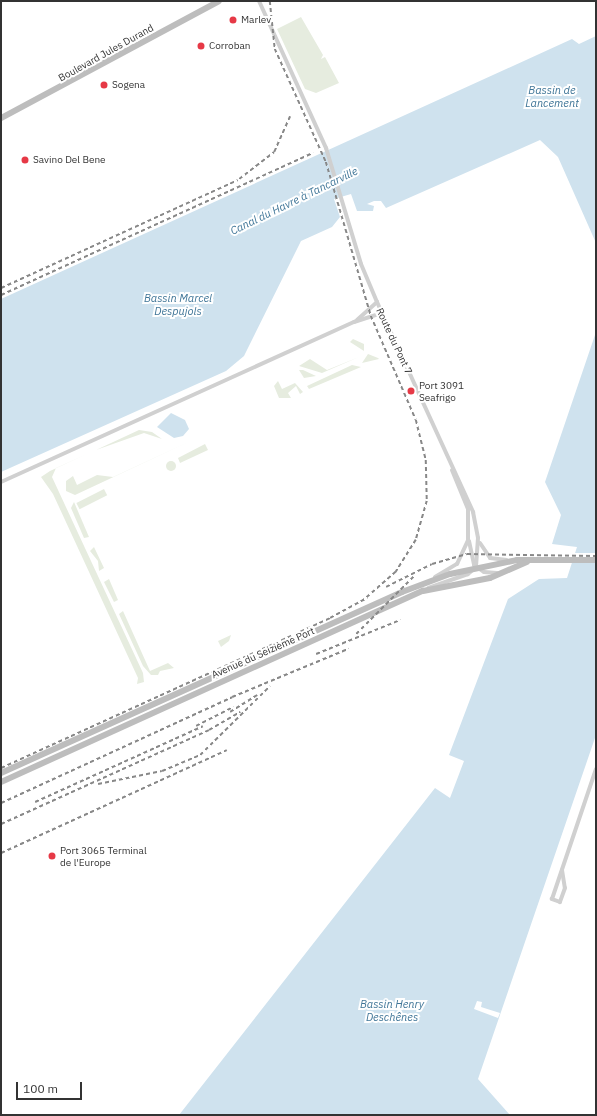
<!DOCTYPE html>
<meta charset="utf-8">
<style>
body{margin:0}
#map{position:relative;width:597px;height:1116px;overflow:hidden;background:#fff;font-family:"IBM Plex Sans",sans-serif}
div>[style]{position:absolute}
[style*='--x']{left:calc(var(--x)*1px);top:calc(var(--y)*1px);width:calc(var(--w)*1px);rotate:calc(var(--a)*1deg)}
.green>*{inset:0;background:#e6ecdf;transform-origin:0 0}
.round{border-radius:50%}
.water>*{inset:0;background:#cfe2ee}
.pier>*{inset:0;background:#fff;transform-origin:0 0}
.minor>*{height:4px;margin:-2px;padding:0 2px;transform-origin:2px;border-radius:2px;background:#d0d0d0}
.secondary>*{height:6px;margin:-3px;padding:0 3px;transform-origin:3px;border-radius:3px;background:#bdbdbd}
.rail>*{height:1.5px;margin-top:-0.75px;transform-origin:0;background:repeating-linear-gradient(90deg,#888 0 4px,transparent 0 7px)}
.dots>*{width:11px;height:11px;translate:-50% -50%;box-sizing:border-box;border:2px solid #fff;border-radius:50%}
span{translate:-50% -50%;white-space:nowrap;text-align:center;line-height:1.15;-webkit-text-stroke:4px #fff;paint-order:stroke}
.poi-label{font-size:10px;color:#333}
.left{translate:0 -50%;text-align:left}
.street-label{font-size:10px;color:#333}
.water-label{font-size:11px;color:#3f7597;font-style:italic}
.frame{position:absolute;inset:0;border:2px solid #333;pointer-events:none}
.scale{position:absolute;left:16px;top:1082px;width:66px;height:18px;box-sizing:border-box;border:2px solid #333;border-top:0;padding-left:5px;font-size:12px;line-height:14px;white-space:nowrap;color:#333;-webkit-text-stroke:3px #fff;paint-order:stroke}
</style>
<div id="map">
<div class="green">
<i style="clip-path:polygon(301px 17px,323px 55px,321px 59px,325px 57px,339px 83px,316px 93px,305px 89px,277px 29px)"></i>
<i style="clip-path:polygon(353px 339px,364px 344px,364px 351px,350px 342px)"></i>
<i style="clip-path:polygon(368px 354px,378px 358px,379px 359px,362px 363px)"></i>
<i style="clip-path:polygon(359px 357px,322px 373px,299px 366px,310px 359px,327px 370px)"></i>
<i style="clip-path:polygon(352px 365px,361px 367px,309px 389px,307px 386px)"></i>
<i style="clip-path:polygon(299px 370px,303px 370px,316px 376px,304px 378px)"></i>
<i style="clip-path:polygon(278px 381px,282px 389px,295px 383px,303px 392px,300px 394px,296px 386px,288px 393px,291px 398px,279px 398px,274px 386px)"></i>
<i style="clip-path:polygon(139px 430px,152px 432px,162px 439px,144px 433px,96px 450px)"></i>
<i style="clip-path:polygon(197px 438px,75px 495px,66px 491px,66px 481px,73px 476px,77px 485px,97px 475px,113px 477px)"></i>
<i style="clip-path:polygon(205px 444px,208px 450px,180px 463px,178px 458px)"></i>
<i style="clip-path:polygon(89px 453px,56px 468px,52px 477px,143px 673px,144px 682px,137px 684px,138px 678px,53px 494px,41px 477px,50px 471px)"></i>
<i class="round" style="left:166px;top:461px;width:10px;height:10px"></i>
<i style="left:104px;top:489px;width:7px;height:31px;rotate:63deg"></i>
<i style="clip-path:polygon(74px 502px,89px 537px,84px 538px,71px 508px)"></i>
<i style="clip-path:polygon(94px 547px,104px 568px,99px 571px,98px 561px,90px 551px)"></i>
<i style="clip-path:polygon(109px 579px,118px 600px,114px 602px,104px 582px)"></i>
<i style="clip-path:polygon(123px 611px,150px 671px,168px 663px,174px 668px,160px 671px,158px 675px,151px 675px,143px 666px,119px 614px)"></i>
<i style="clip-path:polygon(231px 635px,229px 641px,221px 647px,218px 641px)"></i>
</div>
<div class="water">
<i style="clip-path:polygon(596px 36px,596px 243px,558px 157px,540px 140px,386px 208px,381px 201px,374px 201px,367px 204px,374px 206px,373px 211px,357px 211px,351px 194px,334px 199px,340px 217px,332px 227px,301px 241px,244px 356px,226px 371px,1px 472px,1px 299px,572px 39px,579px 44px)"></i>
<i style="clip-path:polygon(596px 332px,596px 735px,478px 1079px,510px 1115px,179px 1115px,435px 788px,450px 798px,464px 761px,449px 755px,508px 599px,539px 579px,567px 578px,577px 547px,552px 544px,561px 515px,545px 482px)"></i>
<i style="clip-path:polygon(171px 413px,185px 420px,189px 429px,183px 436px,174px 438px,157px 427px)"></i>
</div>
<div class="pier">
<i style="left:573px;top:553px;width:23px;height:10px"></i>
<i style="clip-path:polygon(477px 1001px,482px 1002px,481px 1007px,500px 1013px,498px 1018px,474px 1009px)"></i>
</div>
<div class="minor">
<i style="--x:259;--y:1;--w:162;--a:65.5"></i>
<i style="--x:326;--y:148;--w:121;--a:73.2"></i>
<i style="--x:361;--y:264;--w:41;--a:67.2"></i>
<i style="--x:377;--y:302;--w:231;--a:65.4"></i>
<i style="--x:473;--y:512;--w:26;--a:79"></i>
<i style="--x:478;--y:538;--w:29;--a:94"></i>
<i style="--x:476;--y:567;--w:11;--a:139"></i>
<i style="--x:468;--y:574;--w:42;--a:160.7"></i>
<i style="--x:357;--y:320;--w:27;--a:-42"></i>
<i style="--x:1;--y:482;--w:388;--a:-24.4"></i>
<i style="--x:354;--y:322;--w:29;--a:-18"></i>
<i style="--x:469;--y:541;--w:25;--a:78"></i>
<i style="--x:474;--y:565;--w:12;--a:35"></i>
<i style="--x:484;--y:572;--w:13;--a:4"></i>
<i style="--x:480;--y:543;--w:18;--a:56"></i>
<i style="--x:490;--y:558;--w:17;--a:7"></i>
<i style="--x:435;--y:577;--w:26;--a:-31"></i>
<i style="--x:457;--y:564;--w:26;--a:-65"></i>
<i style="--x:468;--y:540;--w:31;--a:-90"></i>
<i style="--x:468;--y:509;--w:42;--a:-112.3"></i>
<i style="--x:562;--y:870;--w:18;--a:81"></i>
<i style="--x:565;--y:888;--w:15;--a:110"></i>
<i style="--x:560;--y:902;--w:9;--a:-159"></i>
<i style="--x:552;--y:899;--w:137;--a:-71.3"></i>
</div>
<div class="secondary">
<i style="--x:1;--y:118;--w:247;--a:-28.2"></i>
<i style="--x:1;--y:773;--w:440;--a:-24.3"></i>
<i style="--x:402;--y:592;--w:51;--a:-20.6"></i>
<i style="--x:450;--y:574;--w:68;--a:-11.8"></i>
<i style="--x:517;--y:560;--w:79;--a:0"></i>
<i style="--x:1;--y:782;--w:463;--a:-24.4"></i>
<i style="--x:423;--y:591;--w:68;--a:-11"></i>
<i style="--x:490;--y:578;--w:40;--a:-23.4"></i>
</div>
<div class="rail">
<i style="--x:270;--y:1;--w:48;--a:84.1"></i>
<i style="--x:275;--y:49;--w:124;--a:65.7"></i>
<i style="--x:326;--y:162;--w:160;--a:73.7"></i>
<i style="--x:371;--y:316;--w:113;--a:66.6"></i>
<i style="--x:416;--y:420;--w:41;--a:76"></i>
<i style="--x:426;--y:460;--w:41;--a:88.6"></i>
<i style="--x:427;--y:501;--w:41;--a:105.8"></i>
<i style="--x:416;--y:540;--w:38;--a:122"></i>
<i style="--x:396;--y:572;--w:44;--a:138.7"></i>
<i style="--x:239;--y:179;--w:44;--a:-37.6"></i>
<i style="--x:274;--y:152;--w:39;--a:-66"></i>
<i style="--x:1;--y:288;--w:260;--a:-24.5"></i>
<i style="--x:1;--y:295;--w:343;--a:-24.5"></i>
<i style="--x:386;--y:587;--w:51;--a:-26.6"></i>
<i style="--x:432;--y:564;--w:36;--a:-16"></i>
<i style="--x:467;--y:554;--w:129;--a:0.9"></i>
<i style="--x:356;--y:634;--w:83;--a:-45"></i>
<i style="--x:316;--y:654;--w:91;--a:-22"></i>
<i style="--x:230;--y:712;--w:32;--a:-32"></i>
<i style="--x:196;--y:726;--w:42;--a:-27.2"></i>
<i style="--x:1;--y:768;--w:362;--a:-24.5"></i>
<i style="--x:330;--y:618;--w:42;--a:-28.4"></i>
<i style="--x:98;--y:784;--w:65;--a:-11.5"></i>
<i style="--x:162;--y:771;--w:41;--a:-22.8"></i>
<i style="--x:200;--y:755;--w:98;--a:-44.6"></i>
<i style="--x:35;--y:802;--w:184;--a:-24.3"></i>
<i style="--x:1;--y:803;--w:254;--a:-24.6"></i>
<i style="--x:232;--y:697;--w:126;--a:-22.5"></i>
<i style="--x:1;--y:824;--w:228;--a:-24.3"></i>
<i style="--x:209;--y:730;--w:36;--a:-30"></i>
<i style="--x:1;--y:853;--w:248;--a:-24.5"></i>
</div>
<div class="dots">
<i style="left:233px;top:20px;background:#e63946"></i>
<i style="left:201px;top:46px;background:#e63946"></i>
<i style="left:104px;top:85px;background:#e63946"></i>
<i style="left:25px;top:160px;background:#e63946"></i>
<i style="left:411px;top:391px;background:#e63946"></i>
<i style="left:52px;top:856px;background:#e63946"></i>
</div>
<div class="poi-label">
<span class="left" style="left:241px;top:20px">Marlev</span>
<span class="left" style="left:209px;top:46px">Corroban</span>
<span class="left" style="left:112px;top:85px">Sogena</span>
<span class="left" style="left:33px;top:160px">Savino Del Bene</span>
<span class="left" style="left:419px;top:391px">Port 3091<br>Seafrigo</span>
<span class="left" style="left:60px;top:856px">Port 3065 Terminal<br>de l'Europe</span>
</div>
<div class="street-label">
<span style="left:106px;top:53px;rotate:-29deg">Boulevard Jules Durand</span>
<span style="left:394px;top:341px;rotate:65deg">Route du Pont 7</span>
<span style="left:263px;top:653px;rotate:-24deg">Avenue du Seizième Port</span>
</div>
<div class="water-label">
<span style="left:552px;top:97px">Bassin de<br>Lancement</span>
<span style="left:294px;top:201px;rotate:-26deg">Canal du Havre à Tancarville</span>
<span style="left:178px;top:305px">Bassin Marcel<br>Despujols</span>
<span style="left:392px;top:1011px">Bassin Henry<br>Deschênes</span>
</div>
<div class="frame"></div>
<div class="scale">100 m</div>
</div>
